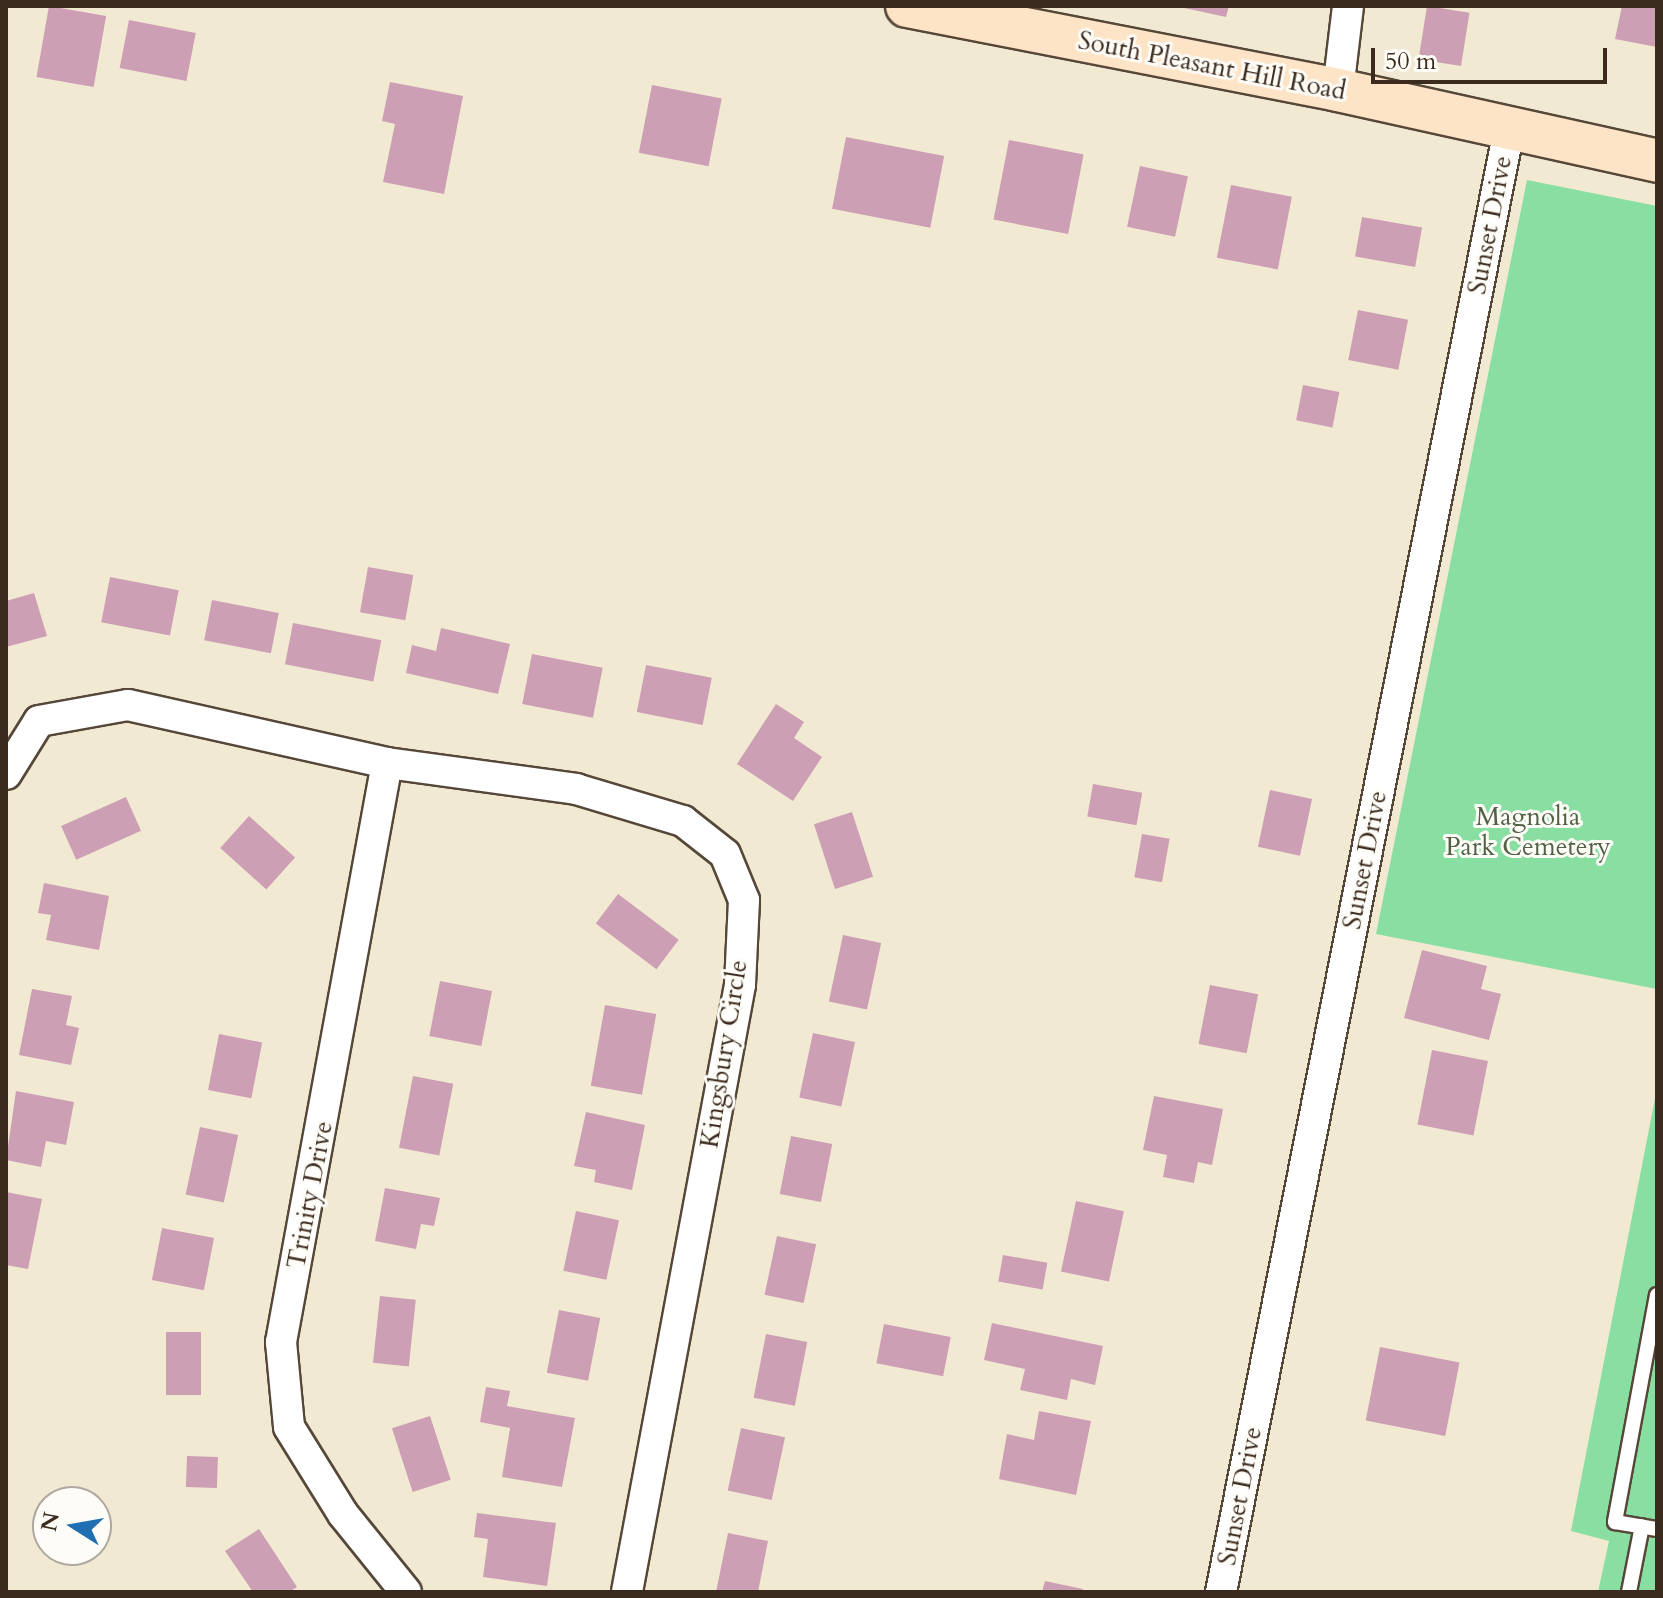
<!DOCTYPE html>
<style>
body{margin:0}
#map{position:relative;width:1663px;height:1598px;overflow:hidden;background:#f2e9d2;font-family:Cardo,serif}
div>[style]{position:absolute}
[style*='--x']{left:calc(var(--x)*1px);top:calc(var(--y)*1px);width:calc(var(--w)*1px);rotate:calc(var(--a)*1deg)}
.green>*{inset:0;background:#89dfa2}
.building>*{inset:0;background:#cd9fb5;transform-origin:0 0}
.roads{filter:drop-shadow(2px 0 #564739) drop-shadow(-2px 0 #564739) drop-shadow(0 2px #564739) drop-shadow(0 -2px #564739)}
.lane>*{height:14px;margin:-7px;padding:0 7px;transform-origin:7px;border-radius:7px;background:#fff}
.street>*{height:30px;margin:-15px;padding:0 15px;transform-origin:15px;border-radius:15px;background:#fff}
.secondary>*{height:42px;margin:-21px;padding:0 21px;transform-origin:21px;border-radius:21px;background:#fee4c6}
span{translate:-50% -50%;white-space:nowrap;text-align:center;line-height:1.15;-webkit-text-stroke:6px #fdfcf7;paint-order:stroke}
.street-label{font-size:26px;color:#3b2a1e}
.park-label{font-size:26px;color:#526046}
.frame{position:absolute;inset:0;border:8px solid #3b2a1e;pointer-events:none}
.north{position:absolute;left:32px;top:1486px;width:80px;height:80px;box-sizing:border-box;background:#fdfcf7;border:2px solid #afa8a0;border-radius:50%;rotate:281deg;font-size:22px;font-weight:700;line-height:32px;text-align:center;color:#3b2a1e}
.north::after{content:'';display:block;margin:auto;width:28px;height:36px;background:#1f6fb2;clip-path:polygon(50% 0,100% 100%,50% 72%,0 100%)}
.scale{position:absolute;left:1371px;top:48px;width:236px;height:36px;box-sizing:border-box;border:4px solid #3b2a1e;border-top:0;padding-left:10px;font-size:24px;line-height:28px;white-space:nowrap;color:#3b2a1e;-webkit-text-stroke:6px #fdfcf7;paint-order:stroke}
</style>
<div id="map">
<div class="green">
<i style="clip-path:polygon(1527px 180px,1657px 206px,1657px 989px,1376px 934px)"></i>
<i style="clip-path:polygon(1657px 1088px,1657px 1592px,1598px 1592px,1609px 1541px,1571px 1531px)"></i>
</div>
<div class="building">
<i style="left:49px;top:6px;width:58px;height:72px;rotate:10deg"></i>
<i style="clip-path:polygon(1175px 6px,1229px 6px,1226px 17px)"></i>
<i style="left:1427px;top:6px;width:43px;height:54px;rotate:9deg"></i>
<i style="clip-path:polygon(1622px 6px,1657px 6px,1657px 47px,1615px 39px)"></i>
<i style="left:129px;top:20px;width:68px;height:49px;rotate:11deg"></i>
<i style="clip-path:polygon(390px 82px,463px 96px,444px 194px,383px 182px,395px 124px,382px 121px)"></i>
<i style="left:652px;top:85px;width:71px;height:69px;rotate:11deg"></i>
<i style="left:846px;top:137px;width:100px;height:73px;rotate:11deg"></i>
<i style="left:1009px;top:140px;width:76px;height:81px;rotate:11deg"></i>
<i style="left:1140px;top:166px;width:49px;height:62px;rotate:12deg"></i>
<i style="left:1231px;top:185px;width:62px;height:74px;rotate:11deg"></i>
<i style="left:1362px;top:217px;width:61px;height:40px;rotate:10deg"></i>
<i style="left:1358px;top:310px;width:51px;height:51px;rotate:11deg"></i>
<i style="left:1303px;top:385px;width:37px;height:36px;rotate:11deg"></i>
<i style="left:368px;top:567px;width:46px;height:46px;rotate:10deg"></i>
<i style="left:110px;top:577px;width:70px;height:46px;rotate:11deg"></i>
<i style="clip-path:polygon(34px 593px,47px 636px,6px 647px,6px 601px)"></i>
<i style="left:212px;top:600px;width:68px;height:41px;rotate:11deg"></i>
<i style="left:293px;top:623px;width:90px;height:42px;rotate:11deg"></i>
<i style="clip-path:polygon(441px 628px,510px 644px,498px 694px,406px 673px,412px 645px,436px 651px)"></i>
<i style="left:532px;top:654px;width:72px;height:51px;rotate:11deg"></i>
<i style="left:646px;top:665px;width:67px;height:48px;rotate:11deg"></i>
<i style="clip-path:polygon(776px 704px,804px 722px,794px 738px,822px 757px,793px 801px,737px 764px)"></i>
<i style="left:1093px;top:784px;width:50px;height:33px;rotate:10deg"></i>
<i style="left:1270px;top:790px;width:43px;height:58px;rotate:12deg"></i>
<i style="left:126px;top:797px;width:37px;height:71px;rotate:66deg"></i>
<i style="left:852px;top:812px;width:68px;height:40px;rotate:72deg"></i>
<i style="left:249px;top:816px;width:62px;height:43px;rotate:42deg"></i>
<i style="left:1142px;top:834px;width:28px;height:44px;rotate:10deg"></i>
<i style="clip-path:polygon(44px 883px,109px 896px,99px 950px,46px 940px,51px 915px,38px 913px)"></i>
<i style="left:618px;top:894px;width:76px;height:37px;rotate:37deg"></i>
<i style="left:843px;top:935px;width:39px;height:68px;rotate:12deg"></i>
<i style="clip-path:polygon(1422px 950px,1487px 966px,1481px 989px,1501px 994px,1489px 1040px,1404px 1018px)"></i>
<i style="left:440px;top:981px;width:53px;height:56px;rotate:11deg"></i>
<i style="left:1210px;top:985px;width:49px;height:60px;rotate:11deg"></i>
<i style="clip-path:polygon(32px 989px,72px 996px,66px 1025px,79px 1028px,71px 1065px,19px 1055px)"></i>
<i style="left:605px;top:1005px;width:52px;height:82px;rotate:10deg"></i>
<i style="left:813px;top:1033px;width:43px;height:66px;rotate:12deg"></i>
<i style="left:219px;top:1034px;width:44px;height:57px;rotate:11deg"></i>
<i style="left:1432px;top:1050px;width:57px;height:76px;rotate:11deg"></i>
<i style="left:413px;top:1076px;width:41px;height:73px;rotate:11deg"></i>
<i style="clip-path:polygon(16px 1091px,74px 1102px,66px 1145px,46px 1141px,41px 1167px,6px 1160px)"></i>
<i style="clip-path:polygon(1154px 1096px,1223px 1109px,1212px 1165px,1198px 1162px,1194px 1183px,1163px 1177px,1167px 1155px,1143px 1150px)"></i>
<i style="clip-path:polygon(586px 1112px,645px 1125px,632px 1190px,594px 1182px,596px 1170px,574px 1166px)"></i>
<i style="left:200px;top:1127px;width:39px;height:69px;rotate:12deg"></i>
<i style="left:791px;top:1136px;width:42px;height:59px;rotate:11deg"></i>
<i style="clip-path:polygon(385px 1188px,440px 1198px,434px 1226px,421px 1224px,416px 1249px,375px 1241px)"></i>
<i style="clip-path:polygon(6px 1192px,42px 1199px,28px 1269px,6px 1265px)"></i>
<i style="left:1076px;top:1201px;width:49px;height:72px;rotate:12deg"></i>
<i style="left:576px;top:1211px;width:44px;height:61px;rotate:12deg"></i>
<i style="left:162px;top:1228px;width:53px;height:53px;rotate:11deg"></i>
<i style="left:777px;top:1236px;width:40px;height:60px;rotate:12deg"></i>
<i style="left:1003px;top:1255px;width:45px;height:27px;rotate:10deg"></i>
<i style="left:380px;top:1296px;width:36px;height:67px;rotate:6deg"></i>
<i style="left:559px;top:1310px;width:42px;height:64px;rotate:11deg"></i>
<i style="clip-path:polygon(992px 1323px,1103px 1346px,1095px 1385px,1071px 1379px,1067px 1400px,1020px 1390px,1025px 1369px,984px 1360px)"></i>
<i style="left:884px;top:1324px;width:68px;height:40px;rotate:11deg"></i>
<i style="left:166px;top:1332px;width:35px;height:63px"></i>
<i style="left:766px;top:1334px;width:42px;height:65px;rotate:11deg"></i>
<i style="left:1380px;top:1347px;width:81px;height:75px;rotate:11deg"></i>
<i style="clip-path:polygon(486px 1387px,510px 1391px,507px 1406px,575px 1418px,562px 1487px,502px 1477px,510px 1428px,480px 1422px)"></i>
<i style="clip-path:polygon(1039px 1411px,1091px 1421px,1076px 1495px,999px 1479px,1007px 1434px,1034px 1440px)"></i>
<i style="left:430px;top:1416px;width:67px;height:40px;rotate:72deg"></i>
<i style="left:741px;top:1428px;width:45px;height:64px;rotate:12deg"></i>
<i style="left:187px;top:1456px;width:31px;height:31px;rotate:2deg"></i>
<i style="clip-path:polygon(477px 1513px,556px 1523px,547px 1586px,483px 1577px,488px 1539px,474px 1537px)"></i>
<i style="clip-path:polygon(259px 1529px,297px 1587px,289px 1592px,253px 1592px,225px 1551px)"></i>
<i style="clip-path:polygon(728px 1533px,768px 1541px,758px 1592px,716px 1592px)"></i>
<i style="clip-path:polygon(1045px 1581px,1083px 1589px,1082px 1592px,1042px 1592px)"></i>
</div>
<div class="roads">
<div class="lane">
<i style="--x:1657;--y:1295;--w:231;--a:100.5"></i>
<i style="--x:1615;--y:1522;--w:43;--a:9.5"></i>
<i style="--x:1629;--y:1592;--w:67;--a:-78.9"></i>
</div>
<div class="street">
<i style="--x:1338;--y:90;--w:85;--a:-83.2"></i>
<i style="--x:387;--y:763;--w:589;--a:100.37"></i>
<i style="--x:281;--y:1342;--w:85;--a:84.6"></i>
<i style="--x:289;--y:1427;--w:102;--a:58.2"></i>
<i style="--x:343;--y:1514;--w:100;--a:51.1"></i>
<i style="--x:6;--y:774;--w:62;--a:-58.1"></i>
<i style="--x:39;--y:721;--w:90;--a:-10.2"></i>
<i style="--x:128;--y:705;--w:265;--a:12.6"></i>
<i style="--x:387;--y:763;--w:191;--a:7.8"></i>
<i style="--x:576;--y:789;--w:112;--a:16.7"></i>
<i style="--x:683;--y:821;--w:53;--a:38.2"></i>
<i style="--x:725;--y:854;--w:50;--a:67.6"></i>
<i style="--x:744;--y:900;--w:85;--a:92.7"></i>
<i style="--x:740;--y:985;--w:617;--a:100.55"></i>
<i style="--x:1221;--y:1592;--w:1491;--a:-78.86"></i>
</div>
<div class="secondary">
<i style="--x:907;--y:6;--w:439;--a:11"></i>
<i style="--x:1338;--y:90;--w:327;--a:12.5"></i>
</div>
</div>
<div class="street-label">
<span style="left:1212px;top:66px;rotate:11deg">South Pleasant Hill Road</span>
<span style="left:1490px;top:225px;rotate:-79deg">Sunset Drive</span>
<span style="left:1365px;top:860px;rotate:-79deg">Sunset Drive</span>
<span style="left:724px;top:1054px;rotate:-81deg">Kingsbury Circle</span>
<span style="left:310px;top:1195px;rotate:-79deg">Trinity Drive</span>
<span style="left:1240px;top:1496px;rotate:-79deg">Sunset Drive</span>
</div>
<div class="park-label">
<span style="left:1528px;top:832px">Magnolia<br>Park Cemetery</span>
</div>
<div class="frame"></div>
<div class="north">N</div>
<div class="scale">50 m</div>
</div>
